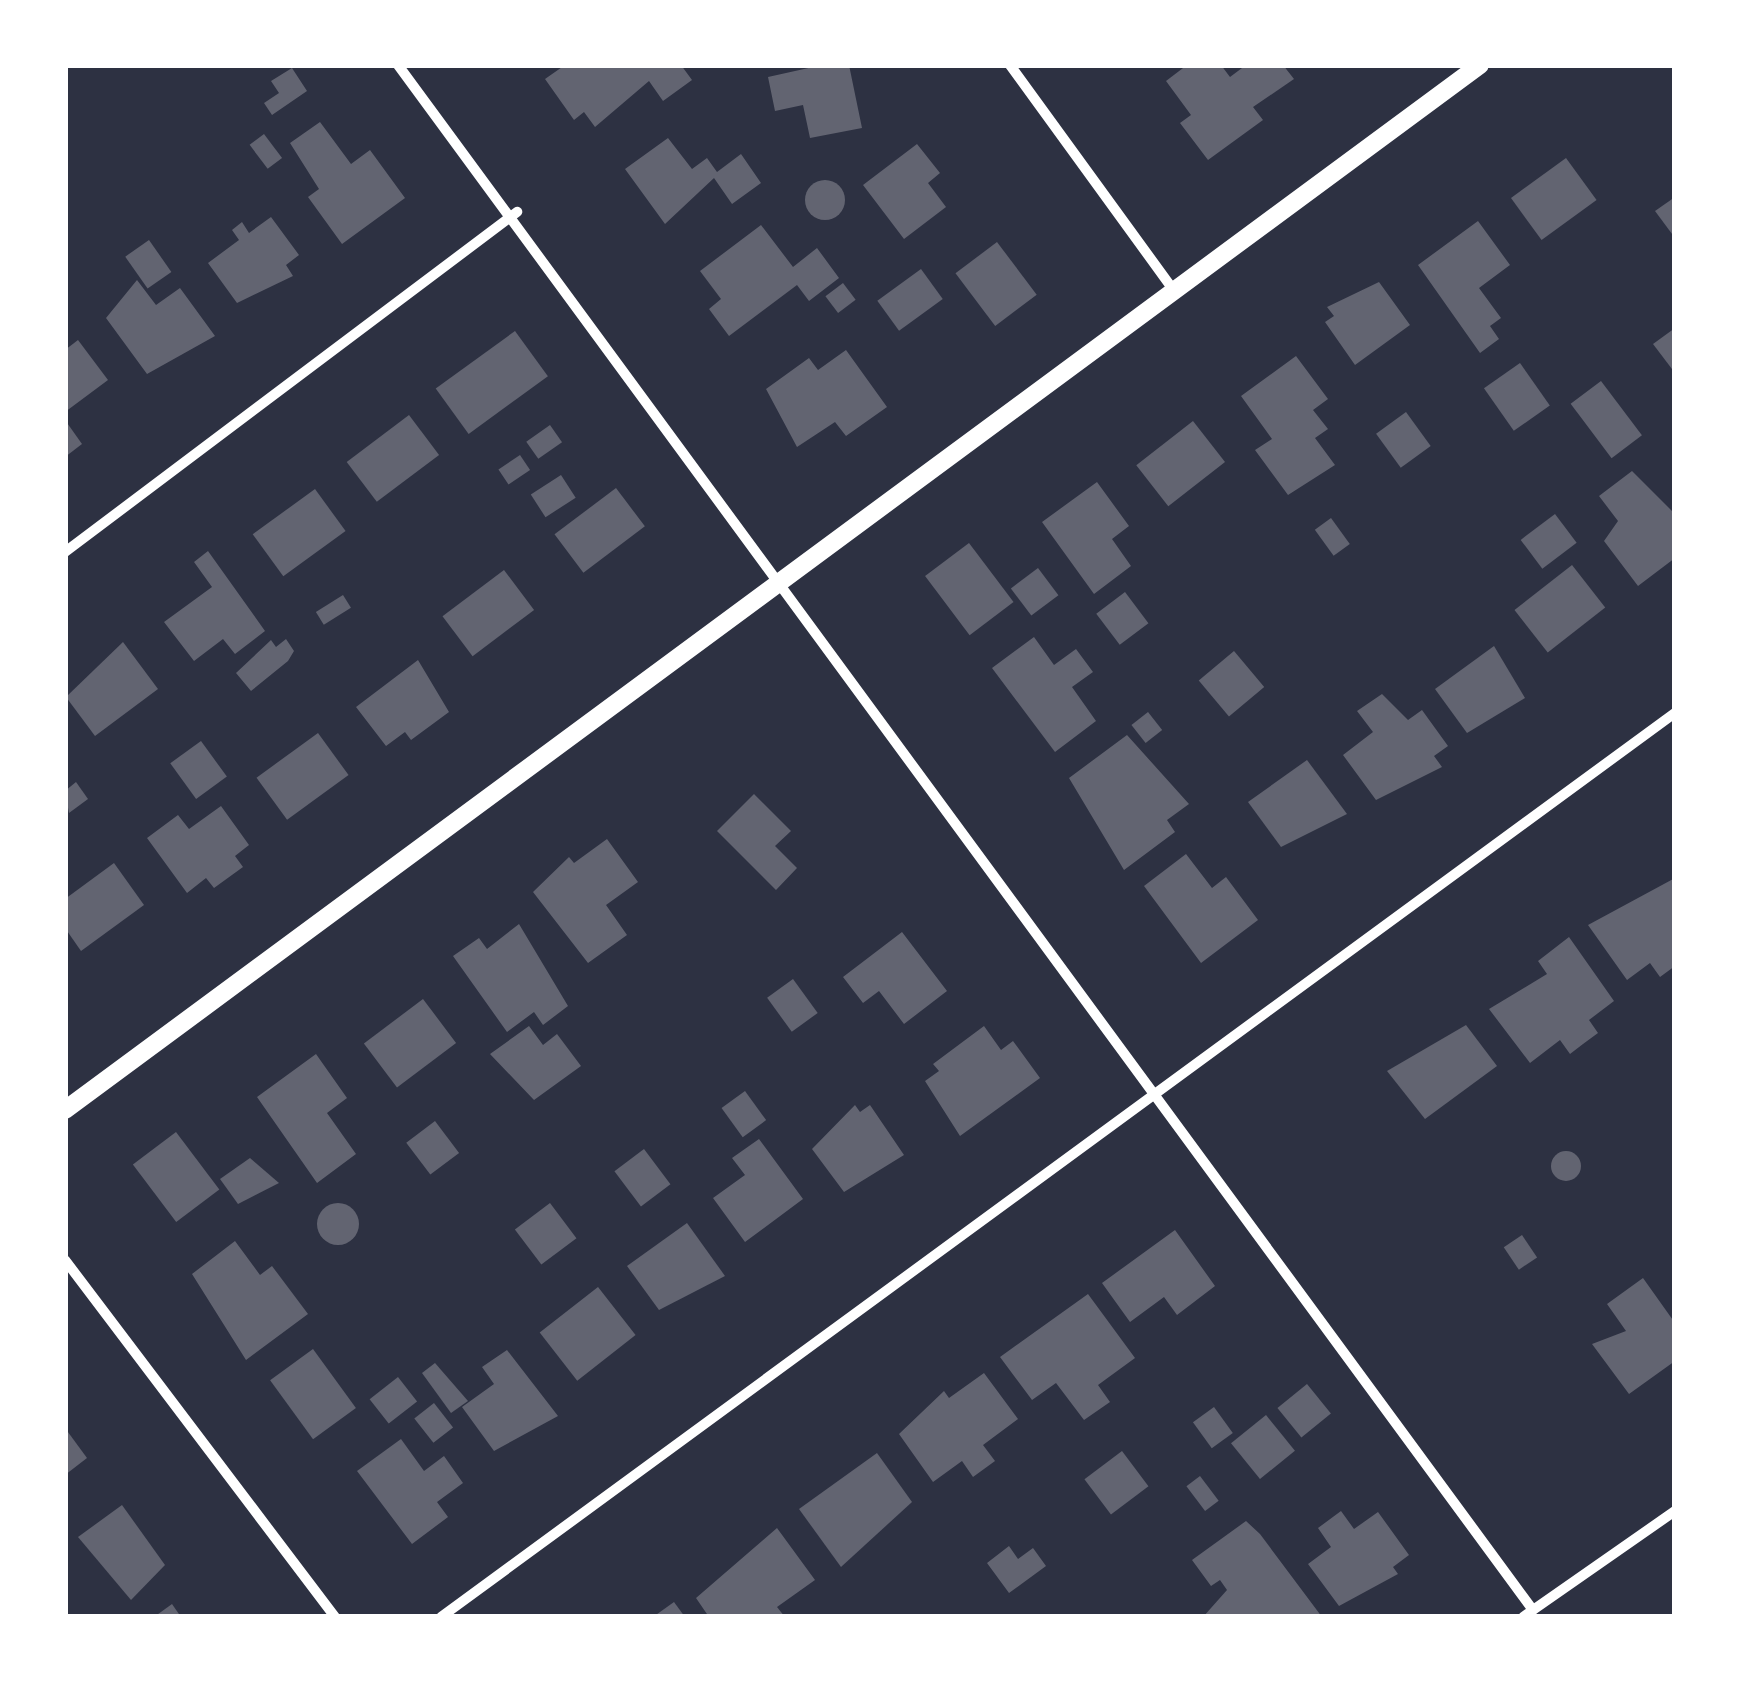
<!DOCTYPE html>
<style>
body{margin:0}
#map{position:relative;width:1740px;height:1682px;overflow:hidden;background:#2d3142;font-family:"DM Sans",sans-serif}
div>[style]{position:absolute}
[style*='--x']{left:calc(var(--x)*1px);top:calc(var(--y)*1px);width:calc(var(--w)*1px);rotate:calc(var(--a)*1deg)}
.building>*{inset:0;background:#626471;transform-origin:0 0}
.round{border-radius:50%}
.minor>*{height:10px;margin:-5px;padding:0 5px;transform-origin:5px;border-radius:5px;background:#fff}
.tertiary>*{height:18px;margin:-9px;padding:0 9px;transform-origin:9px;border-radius:9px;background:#fff}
span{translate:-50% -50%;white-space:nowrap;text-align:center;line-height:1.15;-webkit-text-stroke:9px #fff;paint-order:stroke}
.frame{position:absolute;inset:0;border:68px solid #fff;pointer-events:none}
</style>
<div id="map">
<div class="building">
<i style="clip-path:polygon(565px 65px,681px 65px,692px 80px,663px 101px,649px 81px,595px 127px,584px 112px,574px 120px,545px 79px)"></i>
<i style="clip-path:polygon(822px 65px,849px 65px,862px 128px,810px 138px,803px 105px,775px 111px,768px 77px)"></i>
<i style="clip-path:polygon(1187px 65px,1221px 65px,1230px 77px,1246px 65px,1283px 65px,1294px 79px,1253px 107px,1263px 120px,1208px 160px,1180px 123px,1191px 115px,1166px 81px)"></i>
<i style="clip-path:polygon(292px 68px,307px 91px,272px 115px,264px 103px,279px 93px,271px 81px)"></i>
<i style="clip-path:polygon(320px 122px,351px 164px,370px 150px,405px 198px,342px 244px,308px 197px,319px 189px,290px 143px)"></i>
<i style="left:264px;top:134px;width:30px;height:18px;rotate:53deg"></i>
<i style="clip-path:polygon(668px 138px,692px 169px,707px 158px,717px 172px,741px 154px,761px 183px,732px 204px,714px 178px,665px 224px,625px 169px)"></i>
<i style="clip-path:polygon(917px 144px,940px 173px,928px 183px,946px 207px,904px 239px,863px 185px)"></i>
<i style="left:1566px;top:158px;width:52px;height:68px;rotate:54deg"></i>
<i class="round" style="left:805px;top:180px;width:40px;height:40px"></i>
<i style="clip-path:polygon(1675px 197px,1675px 238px,1655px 211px)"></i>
<i style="clip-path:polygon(271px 217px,299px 255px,286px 265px,293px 276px,237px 303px,208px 263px,239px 240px,232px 230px,242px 222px,249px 233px)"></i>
<i style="clip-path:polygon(1478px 221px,1510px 265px,1479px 288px,1501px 318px,1490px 326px,1499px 339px,1480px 353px,1418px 265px)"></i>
<i style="clip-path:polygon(761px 225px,793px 267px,817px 248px,839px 278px,809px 301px,797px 285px,729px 336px,709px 309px,721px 299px,700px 271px)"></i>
<i style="left:149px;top:240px;width:39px;height:29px;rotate:55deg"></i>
<i style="left:997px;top:242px;width:66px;height:52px;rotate:53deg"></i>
<i style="left:921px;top:269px;width:37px;height:54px;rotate:54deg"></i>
<i style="clip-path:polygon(137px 280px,156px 305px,180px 288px,215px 336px,147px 374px,106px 318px)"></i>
<i style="clip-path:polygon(1379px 282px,1410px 325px,1355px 365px,1325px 322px,1334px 316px,1327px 307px)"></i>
<i style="left:843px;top:283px;width:21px;height:22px;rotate:53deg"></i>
<i style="clip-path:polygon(1675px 328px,1675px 373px,1653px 344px)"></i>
<i style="left:515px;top:331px;width:56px;height:98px;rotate:54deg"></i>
<i style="clip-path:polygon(78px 340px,108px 380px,65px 412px,65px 350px)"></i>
<i style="clip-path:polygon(846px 350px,887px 407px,846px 436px,835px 422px,797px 447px,766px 389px,809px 358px,818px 370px)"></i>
<i style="clip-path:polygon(1296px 356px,1328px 399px,1313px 410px,1328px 429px,1315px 438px,1335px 465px,1288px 495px,1255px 450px,1272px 439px,1241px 396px)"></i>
<i style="left:1520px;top:363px;width:52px;height:44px;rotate:55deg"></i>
<i style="left:1601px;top:381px;width:68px;height:38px;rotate:53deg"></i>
<i style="left:1406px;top:412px;width:42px;height:37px;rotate:54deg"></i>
<i style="left:409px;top:415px;width:50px;height:78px;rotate:53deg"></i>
<i style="clip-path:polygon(65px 420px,82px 444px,65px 457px)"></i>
<i style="left:1193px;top:421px;width:52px;height:72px;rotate:52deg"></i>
<i style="left:550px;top:425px;width:21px;height:29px;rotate:55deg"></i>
<i style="left:520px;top:455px;width:18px;height:26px;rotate:56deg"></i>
<i style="clip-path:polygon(1632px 471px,1675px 514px,1675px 558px,1638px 586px,1604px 541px,1618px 521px,1599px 496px)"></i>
<i style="left:561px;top:475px;width:27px;height:36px;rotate:57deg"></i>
<i style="clip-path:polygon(1097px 482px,1129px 526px,1112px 539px,1131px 566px,1094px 594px,1042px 522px)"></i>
<i style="left:616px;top:488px;width:48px;height:77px;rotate:53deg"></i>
<i style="left:315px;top:489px;width:52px;height:77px;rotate:54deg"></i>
<i style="left:1555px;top:514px;width:36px;height:43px;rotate:53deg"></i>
<i style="left:1331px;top:518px;width:32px;height:20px;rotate:54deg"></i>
<i style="left:969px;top:543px;width:74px;height:55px;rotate:53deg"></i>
<i style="clip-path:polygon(208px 551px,265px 631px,235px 654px,223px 639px,194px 661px,164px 622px,212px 587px,194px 562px)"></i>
<i style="left:1572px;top:565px;width:54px;height:73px;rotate:52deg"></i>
<i style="left:1038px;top:568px;width:34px;height:34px;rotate:53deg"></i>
<i style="left:504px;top:570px;width:50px;height:77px;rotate:53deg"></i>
<i style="left:1125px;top:592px;width:39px;height:36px;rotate:53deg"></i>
<i style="left:343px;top:595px;width:15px;height:32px;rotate:58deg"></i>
<i style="clip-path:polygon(1034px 637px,1054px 665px,1076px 649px,1093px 672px,1072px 687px,1096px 721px,1055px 752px,992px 668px)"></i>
<i style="clip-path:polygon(286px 639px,294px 651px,288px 661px,251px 691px,236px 673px,271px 640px,276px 647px)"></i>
<i style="clip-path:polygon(123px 642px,158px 689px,95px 736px,66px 697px)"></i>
<i style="clip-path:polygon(1494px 646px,1525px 698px,1467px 733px,1435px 689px)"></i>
<i style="left:1234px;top:651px;width:47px;height:46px;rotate:50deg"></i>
<i style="clip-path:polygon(418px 660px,449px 712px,411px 740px,405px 732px,386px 746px,356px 707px)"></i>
<i style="clip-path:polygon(1382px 694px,1408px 720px,1422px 710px,1448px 746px,1434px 756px,1442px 767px,1376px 800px,1343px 755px,1373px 732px,1357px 711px)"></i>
<i style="left:1148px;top:712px;width:23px;height:21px;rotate:52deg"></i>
<i style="left:318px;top:733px;width:52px;height:76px;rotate:54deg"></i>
<i style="clip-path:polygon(1127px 735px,1189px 804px,1167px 820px,1175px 832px,1124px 870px,1069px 778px)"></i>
<i style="left:201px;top:741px;width:44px;height:38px;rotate:54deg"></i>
<i style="clip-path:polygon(1307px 760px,1347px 814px,1281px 847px,1248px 802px)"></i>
<i style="clip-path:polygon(76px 782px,88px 799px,69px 813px,65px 791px)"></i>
<i style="clip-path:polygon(754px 794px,791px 831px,775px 846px,797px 868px,776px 890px,717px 831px)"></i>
<i style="clip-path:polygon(221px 806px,249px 845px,235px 856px,243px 867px,214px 888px,206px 878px,187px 893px,147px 838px,178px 815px,189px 829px)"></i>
<i style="clip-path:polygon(607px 839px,638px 882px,606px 905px,627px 935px,588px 963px,533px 892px,569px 857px,574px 863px)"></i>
<i style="clip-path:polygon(1186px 854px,1212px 888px,1226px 877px,1258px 920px,1201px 963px,1144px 886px)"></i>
<i style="clip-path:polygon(114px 863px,144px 905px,81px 951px,65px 928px,65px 899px)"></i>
<i style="clip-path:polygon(1675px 878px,1675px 966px,1660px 977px,1650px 963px,1627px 980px,1588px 925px)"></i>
<i style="clip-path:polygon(519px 924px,568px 1006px,543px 1025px,534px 1012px,507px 1032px,453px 956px,479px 938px,487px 949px)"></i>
<i style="clip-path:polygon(902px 932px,947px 991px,904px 1024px,879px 991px,863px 1003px,843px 977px)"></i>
<i style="clip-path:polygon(1569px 937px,1614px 1001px,1589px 1020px,1598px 1033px,1583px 1044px,1570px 1054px,1560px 1040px,1530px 1063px,1489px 1009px,1547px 974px,1538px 961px)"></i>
<i style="left:793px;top:979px;width:42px;height:32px;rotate:54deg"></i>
<i style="left:423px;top:999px;width:55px;height:74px;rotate:53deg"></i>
<i style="clip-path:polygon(1466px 1025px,1497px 1066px,1425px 1119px,1387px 1071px)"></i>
<i style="clip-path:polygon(529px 1026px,543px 1045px,557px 1034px,581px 1066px,534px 1100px,490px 1054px)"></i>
<i style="clip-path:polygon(984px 1026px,1001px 1050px,1013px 1041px,1040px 1078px,960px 1136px,925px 1081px,939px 1071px,933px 1064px)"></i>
<i style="clip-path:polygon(316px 1054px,347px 1098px,327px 1113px,356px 1154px,317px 1183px,257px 1097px)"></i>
<i style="left:745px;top:1091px;width:36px;height:29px;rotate:54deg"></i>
<i style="clip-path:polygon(855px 1105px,860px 1112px,870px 1105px,904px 1155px,844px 1192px,812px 1149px)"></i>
<i style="left:435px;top:1121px;width:40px;height:36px;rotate:53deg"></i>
<i style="left:176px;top:1132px;width:72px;height:54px;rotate:53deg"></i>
<i style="clip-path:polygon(759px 1139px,803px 1199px,745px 1242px,713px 1198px,745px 1175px,732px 1158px)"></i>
<i style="left:644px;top:1149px;width:44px;height:37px;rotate:53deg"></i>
<i class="round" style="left:1551px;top:1151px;width:30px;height:30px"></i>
<i style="clip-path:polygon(250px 1158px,279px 1183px,238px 1204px,220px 1179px)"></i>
<i style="left:550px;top:1203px;width:44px;height:44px;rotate:53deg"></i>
<i class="round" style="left:317px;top:1203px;width:42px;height:42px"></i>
<i style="clip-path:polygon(687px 1223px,725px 1276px,659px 1310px,627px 1266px)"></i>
<i style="clip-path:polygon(1175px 1230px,1215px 1286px,1177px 1315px,1164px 1297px,1130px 1322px,1102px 1283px)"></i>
<i style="left:1522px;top:1235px;width:27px;height:22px;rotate:56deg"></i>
<i style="clip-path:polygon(235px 1241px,260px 1275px,272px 1266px,308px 1314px,246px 1360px,192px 1274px)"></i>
<i style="clip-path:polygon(1643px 1278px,1675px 1323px,1675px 1361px,1629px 1394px,1592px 1344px,1626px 1331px,1607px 1304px)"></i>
<i style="left:598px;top:1287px;width:61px;height:74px;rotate:52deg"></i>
<i style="clip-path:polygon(1088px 1294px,1135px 1358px,1098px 1385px,1110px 1402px,1084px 1420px,1056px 1383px,1032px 1400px,1000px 1357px)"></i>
<i style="left:313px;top:1349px;width:73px;height:53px;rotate:54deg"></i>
<i style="clip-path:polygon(507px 1350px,558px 1416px,494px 1451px,462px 1407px,494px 1384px,482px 1367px)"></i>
<i style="clip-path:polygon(435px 1363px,468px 1401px,451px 1413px,422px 1373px)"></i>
<i style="clip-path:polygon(984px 1373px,1018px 1419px,983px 1445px,995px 1461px,973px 1477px,962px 1461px,933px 1482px,899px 1434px,944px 1391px,949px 1398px)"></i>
<i style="left:398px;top:1377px;width:31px;height:36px;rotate:52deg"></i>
<i style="left:1307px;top:1384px;width:38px;height:38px;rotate:51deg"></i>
<i style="left:434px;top:1403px;width:31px;height:25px;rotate:52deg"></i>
<i style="left:1214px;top:1407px;width:32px;height:26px;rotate:54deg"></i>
<i style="left:1266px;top:1415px;width:46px;height:45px;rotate:51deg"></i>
<i style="clip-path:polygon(65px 1428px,87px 1458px,65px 1475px)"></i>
<i style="clip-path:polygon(401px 1439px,424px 1471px,444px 1456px,463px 1483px,437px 1502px,448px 1517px,412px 1544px,357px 1471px)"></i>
<i style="left:1122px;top:1451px;width:44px;height:47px;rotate:53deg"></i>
<i style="clip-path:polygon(877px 1453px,912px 1502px,841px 1567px,799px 1509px)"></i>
<i style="left:1200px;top:1476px;width:31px;height:17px;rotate:53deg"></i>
<i style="clip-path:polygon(122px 1505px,165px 1565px,131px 1600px,78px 1537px)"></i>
<i style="clip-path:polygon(1341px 1511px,1354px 1529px,1378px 1512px,1409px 1555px,1393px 1567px,1398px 1574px,1339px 1606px,1308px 1564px,1331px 1547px,1318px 1528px)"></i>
<i style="clip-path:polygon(1246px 1521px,1260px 1534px,1322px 1617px,1203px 1617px,1227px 1590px,1220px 1580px,1211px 1586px,1192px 1560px)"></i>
<i style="clip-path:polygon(777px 1528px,815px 1580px,777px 1607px,785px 1617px,709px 1617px,696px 1598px)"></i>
<i style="clip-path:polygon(1009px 1546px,1018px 1559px,1033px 1548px,1046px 1566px,1009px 1593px,987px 1563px)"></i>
<i style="clip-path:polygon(674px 1602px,685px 1617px,653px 1617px)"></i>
<i style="clip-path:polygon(172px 1604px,181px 1617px,154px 1617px)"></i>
</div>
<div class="minor">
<i style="--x:398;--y:65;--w:1917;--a:53.7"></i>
<i style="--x:1010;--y:65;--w:279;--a:54"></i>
<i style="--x:65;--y:552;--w:566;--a:-36.95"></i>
<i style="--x:65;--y:1260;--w:448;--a:52.9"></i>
<i style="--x:441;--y:1617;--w:1530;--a:-36.23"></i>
<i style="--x:1523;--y:1617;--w:185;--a:-34.9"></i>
</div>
<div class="tertiary">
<i style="--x:65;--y:1110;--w:1759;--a:-36.45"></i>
</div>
<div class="frame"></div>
</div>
